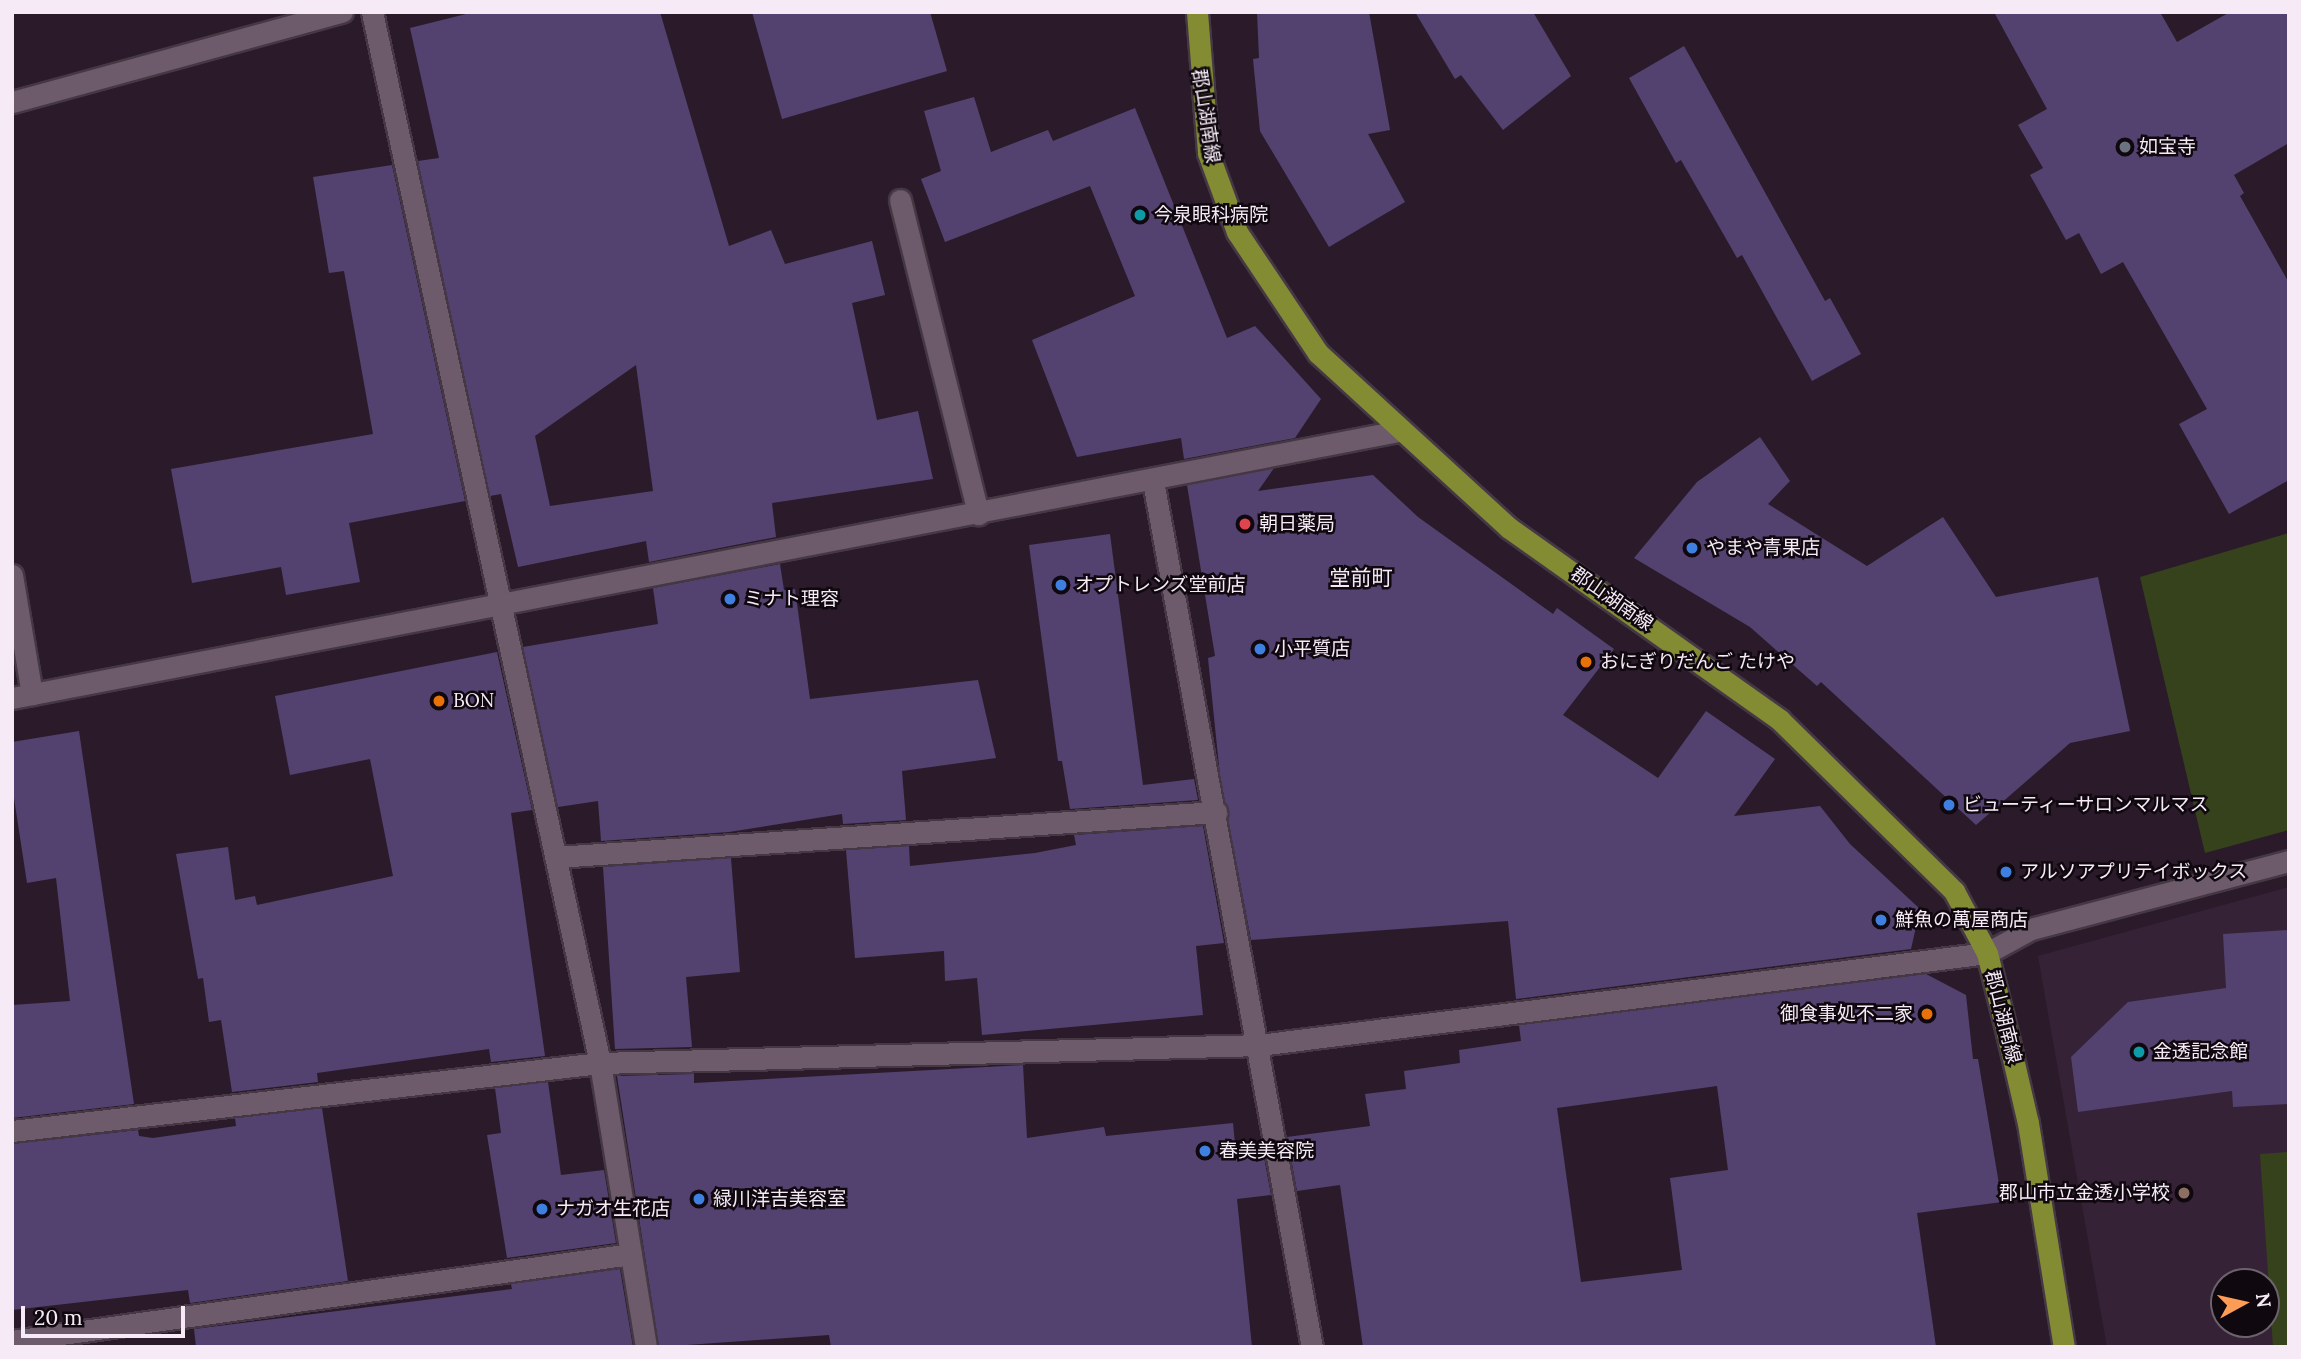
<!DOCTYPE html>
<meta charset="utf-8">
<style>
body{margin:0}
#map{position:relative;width:2301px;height:1359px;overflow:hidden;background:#2b1b2a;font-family:Lora,"Noto Sans JP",serif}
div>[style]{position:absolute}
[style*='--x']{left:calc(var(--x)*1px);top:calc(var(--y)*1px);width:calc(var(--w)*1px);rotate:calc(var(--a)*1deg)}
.built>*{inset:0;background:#362236}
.green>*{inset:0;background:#36421c}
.building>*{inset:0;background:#53426f}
.roads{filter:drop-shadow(2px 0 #453844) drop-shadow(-2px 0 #453844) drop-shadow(0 2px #453844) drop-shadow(0 -2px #453844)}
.street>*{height:21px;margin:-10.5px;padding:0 10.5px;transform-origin:10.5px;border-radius:10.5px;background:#6d5b6c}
.primary>*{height:21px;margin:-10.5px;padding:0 10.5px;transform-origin:10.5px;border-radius:10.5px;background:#838c33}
.dots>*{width:19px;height:19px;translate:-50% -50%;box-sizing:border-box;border:4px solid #0f080f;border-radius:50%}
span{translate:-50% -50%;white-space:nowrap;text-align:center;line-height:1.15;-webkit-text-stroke:5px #0f080f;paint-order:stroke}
.street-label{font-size:19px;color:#f5eaf5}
.poi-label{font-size:19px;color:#f5eaf5}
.left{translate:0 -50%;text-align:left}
.right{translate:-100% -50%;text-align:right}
.neighbourhood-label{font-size:21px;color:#f5eaf5}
.frame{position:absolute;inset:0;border:14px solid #f5eaf5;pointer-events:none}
.north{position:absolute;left:2210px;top:1268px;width:70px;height:70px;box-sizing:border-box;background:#0f080f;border:2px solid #6b626b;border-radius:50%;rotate:82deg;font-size:19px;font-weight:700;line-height:28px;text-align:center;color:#f5eaf5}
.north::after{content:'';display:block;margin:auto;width:24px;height:32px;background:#fd9c56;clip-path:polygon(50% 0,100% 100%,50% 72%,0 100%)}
.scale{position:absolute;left:21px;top:1306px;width:164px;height:32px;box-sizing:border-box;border:4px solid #f5eaf5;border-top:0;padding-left:9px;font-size:21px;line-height:24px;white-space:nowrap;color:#f5eaf5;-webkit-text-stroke:5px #0f080f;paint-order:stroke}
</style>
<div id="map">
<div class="built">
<i style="clip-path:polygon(evenodd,2289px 887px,2289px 1347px,2107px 1347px,2038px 956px,2289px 887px,2224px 1282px,2266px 1282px,2266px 1324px,2224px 1324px,2224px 1282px)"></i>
</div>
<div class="green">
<i style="clip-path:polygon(2289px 533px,2289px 830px,2205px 853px,2140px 577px)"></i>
<i style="clip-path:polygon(2289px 1152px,2289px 1347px,2273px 1347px,2260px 1154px)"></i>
</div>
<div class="building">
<i style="clip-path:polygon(evenodd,474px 12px,660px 12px,729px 246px,771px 230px,785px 264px,872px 241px,885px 295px,852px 303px,877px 420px,918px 411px,933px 479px,772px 503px,776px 537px,649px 562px,646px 541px,518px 567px,501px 494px,490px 496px,418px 161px,439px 158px,410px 28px,474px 12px,636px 365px,653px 491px,550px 506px,535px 436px,636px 365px)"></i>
<i style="clip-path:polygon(752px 12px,930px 12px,947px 71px,782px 119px)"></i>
<i style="clip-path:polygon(1257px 12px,1369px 12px,1390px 130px,1368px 134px,1405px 202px,1329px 247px,1260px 131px,1253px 59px,1259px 58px)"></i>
<i style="clip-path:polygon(1415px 12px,1533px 12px,1571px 76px,1503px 130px,1461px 75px,1455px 79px)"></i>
<i style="clip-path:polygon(1994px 12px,2160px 12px,2177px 42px,2230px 12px,2289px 12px,2289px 143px,2234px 175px,2244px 193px,2240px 196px,2289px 283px,2289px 480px,2229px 514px,2179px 424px,2207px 409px,2123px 262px,2101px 274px,2079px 233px,2066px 240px,2030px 175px,2043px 168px,2018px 125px,2047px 109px)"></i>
<i style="clip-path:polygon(1684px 46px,1825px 301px,1830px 298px,1861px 354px,1812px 381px,1742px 255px,1737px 258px,1681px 160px,1676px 163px,1629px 78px)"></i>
<i style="clip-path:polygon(974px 97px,991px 152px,1048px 130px,1053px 141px,1135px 108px,1227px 338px,1255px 326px,1321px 399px,1295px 438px,1184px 459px,1181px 438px,1077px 457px,1032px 340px,1135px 296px,1090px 186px,945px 242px,921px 179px,941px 171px,924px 111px)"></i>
<i style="clip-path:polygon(392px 165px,465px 501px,349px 523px,360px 582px,286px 595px,281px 567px,192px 583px,171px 469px,373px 434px,344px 271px,329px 273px,313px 177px)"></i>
<i style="clip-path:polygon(1760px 437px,1790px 481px,1768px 504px,1867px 566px,1943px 517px,1996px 597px,2098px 577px,2130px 731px,2070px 743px,1976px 825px,1821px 682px,1817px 686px,1750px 627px,1634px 558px,1697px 482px)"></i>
<i style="clip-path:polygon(1274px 468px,1258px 491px,1373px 475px,1418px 517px,1553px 614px,1557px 608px,1614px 649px,1563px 715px,1658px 778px,1706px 711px,1775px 759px,1734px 816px,1820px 806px,1850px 844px,1920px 909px,1911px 949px,1516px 999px,1508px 921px,1251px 940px,1220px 776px,1208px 658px,1215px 656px,1187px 485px)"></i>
<i style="clip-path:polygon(1110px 534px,1143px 785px,1194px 779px,1198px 800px,1070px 809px,1062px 761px,1058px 761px,1029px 545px)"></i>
<i style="clip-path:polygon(780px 564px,784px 590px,795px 589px,810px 699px,978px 680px,996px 758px,902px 771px,906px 820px,843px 824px,842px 814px,729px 832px,601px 841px,598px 801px,558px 807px,523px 647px,658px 624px,653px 588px)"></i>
<i style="clip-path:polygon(497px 652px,532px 810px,511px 813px,545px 1056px,491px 1062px,489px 1049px,317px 1073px,318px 1082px,232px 1092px,221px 1020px,209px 1022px,203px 978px,198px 979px,176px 854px,228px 847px,235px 900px,255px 896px,257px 905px,393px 876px,370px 759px,290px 775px,275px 696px)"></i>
<i style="clip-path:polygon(79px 731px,134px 1104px,12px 1118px,12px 1005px,70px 1001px,56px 878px,27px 883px,12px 785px,12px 742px)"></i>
<i style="clip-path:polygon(1203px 826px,1224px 943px,1196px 946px,1203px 1015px,982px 1035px,977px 978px,945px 981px,944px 951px,855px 958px,846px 850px,909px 846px,910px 866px,1035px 853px,1076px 845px,1074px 835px)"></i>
<i style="clip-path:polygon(731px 858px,740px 972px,686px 977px,692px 1047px,615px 1049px,603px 867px)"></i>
<i style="clip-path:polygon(2289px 930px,2289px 1104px,2233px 1107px,2232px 1091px,2078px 1112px,2071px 1057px,2128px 1002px,2226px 988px,2223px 934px)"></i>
<i style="clip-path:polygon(evenodd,1926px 974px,1966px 995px,1973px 1059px,1978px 1059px,2002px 1202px,1917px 1213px,1936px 1347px,1363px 1347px,1340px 1185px,1297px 1191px,1287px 1137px,1370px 1126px,1365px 1094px,1406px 1089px,1404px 1071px,1460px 1063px,1459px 1050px,1521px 1041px,1519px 1025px,1926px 974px,1717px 1086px,1728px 1170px,1670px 1178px,1682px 1270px,1581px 1282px,1557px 1108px,1717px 1086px)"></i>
<i style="clip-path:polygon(1023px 1065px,1027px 1138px,1104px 1127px,1106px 1136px,1233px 1123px,1235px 1144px,1261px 1141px,1271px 1195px,1237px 1199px,1252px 1347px,831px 1347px,829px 1335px,659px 1347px,617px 1076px,694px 1074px,694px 1083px)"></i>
<i style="clip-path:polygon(548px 1082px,561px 1175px,604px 1170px,616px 1243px,507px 1258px,487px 1135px,501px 1133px,495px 1088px)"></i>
<i style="clip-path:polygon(322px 1108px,348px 1281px,190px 1303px,188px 1290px,12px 1310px,12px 1144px,138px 1130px,139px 1136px,153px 1138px,236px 1126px,235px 1118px)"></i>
<i style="clip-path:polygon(620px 1269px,633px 1347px,196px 1347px,194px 1329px,512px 1289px,511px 1284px)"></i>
</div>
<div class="roads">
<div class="street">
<i style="--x:372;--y:12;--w:1075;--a:77.76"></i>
<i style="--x:600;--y:1063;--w:288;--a:80.8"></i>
<i style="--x:12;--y:102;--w:342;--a:-15.3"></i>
<i style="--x:900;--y:200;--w:324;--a:76"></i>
<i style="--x:1153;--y:481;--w:880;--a:79.6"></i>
<i style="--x:12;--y:575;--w:121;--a:80.5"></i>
<i style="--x:12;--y:698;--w:1412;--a:-10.9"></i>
<i style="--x:556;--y:857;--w:662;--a:-3.9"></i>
<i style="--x:12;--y:1131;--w:592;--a:-6.6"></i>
<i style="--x:600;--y:1063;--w:659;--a:-1.56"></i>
<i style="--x:1259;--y:1045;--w:734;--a:-7.2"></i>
<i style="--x:1987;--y:953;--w:50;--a:-28.6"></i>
<i style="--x:2031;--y:929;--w:267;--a:-14.8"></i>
<i style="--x:12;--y:1341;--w:625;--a:-8"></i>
</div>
<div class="primary">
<i style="--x:1197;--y:12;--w:141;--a:85.5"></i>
<i style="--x:1208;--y:153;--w:84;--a:69.8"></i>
<i style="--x:1237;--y:232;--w:146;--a:56.2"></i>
<i style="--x:1318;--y:353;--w:259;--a:42.5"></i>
<i style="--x:1509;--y:528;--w:332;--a:35.3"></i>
<i style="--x:1780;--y:720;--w:244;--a:44.5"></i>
<i style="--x:1954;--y:891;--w:70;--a:62"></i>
<i style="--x:1987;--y:953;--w:82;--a:76"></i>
<i style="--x:2007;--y:1033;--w:92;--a:76.9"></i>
<i style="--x:2028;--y:1123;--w:227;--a:80.9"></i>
</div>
</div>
<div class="dots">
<i style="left:2125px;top:147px;background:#6b7280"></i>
<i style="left:1140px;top:215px;background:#0f9aa8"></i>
<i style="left:1245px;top:524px;background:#e0444e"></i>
<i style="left:1692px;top:548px;background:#3f7fe0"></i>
<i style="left:1061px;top:585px;background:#3f7fe0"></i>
<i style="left:730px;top:599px;background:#3f7fe0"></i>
<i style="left:1260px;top:649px;background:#3f7fe0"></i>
<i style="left:1586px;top:662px;background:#e8710a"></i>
<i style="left:439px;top:701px;background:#e8710a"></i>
<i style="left:1949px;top:805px;background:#3f7fe0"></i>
<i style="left:2006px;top:872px;background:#3f7fe0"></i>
<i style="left:1881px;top:920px;background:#3f7fe0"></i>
<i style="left:1927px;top:1014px;background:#e8710a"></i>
<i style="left:2139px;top:1052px;background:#0f9aa8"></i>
<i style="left:1205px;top:1151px;background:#3f7fe0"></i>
<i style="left:2184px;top:1193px;background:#8d6e63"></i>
<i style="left:699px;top:1199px;background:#3f7fe0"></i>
<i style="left:542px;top:1209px;background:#3f7fe0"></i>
</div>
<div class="street-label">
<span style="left:1206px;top:116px;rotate:81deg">郡山湖南線</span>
<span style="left:1612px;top:599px;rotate:35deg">郡山湖南線</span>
<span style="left:2003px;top:1017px;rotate:76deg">郡山湖南線</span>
</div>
<div class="poi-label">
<span class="left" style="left:2139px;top:147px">如宝寺</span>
<span class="left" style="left:1154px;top:215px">今泉眼科病院</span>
<span class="left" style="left:1259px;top:524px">朝日薬局</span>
<span class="left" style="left:1706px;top:548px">やまや青果店</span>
<span class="left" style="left:1075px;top:585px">オプトレンズ堂前店</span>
<span class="left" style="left:744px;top:599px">ミナト理容</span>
<span class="left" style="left:1274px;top:649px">小平質店</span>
<span class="left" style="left:1600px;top:662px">おにぎりだんご たけや</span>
<span class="left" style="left:453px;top:701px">BON</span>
<span class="left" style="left:1963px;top:805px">ビューティーサロンマルマス</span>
<span class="left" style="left:2020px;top:872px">アルソアプリテイボックス</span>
<span class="left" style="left:1895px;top:920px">鮮魚の萬屋商店</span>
<span class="right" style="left:1913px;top:1014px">御食事処不二家</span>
<span class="left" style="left:2153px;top:1052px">金透記念館</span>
<span class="left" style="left:1219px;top:1151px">春美美容院</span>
<span class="right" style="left:2170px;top:1193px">郡山市立金透小学校</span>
<span class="left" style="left:713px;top:1199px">緑川洋吉美容室</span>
<span class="left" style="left:556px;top:1209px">ナガオ生花店</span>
</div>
<div class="neighbourhood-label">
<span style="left:1361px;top:578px">堂前町</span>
</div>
<div class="frame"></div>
<div class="north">N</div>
<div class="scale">20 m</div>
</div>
